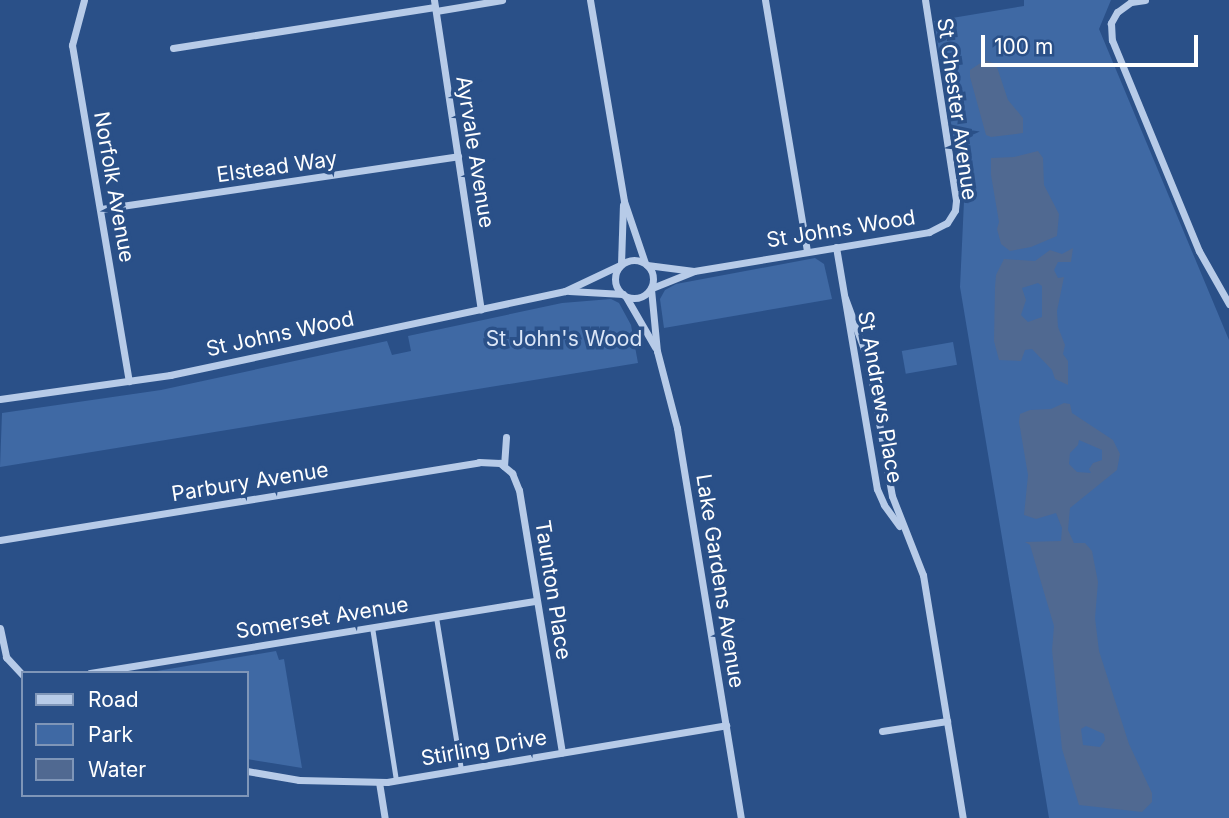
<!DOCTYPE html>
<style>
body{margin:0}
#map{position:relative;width:1229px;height:818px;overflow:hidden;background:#2a5088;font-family:Inter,sans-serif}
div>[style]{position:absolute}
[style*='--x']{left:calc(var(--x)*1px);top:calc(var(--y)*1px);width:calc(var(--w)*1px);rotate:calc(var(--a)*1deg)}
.green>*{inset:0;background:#3f69a4;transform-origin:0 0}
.water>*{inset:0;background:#506991}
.lane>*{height:5px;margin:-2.5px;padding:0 2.5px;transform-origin:2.5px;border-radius:2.5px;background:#b7cbe8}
.street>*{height:7px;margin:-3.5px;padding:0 3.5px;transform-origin:3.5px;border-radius:3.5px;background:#b7cbe8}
.street>.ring{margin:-3.5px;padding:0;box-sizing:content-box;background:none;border:7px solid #b7cbe8;border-radius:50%}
span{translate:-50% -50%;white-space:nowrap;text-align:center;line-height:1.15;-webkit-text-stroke:7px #2a5088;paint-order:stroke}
.street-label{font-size:21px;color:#fff}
.park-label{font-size:21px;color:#dbe6f7}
.legend{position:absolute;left:21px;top:671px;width:228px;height:126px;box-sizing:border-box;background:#2a5088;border:2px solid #7f96b8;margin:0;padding:9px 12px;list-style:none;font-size:21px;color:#fff}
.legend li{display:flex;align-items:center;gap:14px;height:35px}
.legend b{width:35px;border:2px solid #7f96b8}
.scale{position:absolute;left:981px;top:35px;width:217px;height:32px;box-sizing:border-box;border:4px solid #fff;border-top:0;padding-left:9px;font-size:21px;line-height:24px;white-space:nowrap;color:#fff;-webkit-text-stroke:5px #2a5088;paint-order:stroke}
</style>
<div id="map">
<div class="green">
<i style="clip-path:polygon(1024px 0,1111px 0,1099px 29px,1229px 340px,1229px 818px,1049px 818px,960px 287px,964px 201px,934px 21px,1024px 6px)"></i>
<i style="clip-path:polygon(815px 258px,824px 264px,832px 299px,664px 328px,660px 299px,665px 290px,676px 284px)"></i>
<i style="clip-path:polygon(611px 299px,619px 303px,631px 325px,638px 363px,0 467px,2px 413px,161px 390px,387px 341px,392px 355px,411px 351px,408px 336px,562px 303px)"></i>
<i style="left:953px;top:342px;width:23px;height:52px;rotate:80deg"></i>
<i style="clip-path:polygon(276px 651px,279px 660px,284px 659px,302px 768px,247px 759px,247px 673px,145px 673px)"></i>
</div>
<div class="water">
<i style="clip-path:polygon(985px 60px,996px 64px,1008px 100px,1023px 118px,1023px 133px,991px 137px,986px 135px,970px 77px,970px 70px)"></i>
<i style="clip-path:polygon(1038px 151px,1043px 158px,1044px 185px,1059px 214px,1057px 236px,1031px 247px,1010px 251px,1001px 244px,997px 229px,999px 222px,991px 175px,991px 158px,1014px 157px)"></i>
<i style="clip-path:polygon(evenodd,1073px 248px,1071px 262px,1058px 262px,1054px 270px,1058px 278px,1064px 277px,1057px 311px,1058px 327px,1065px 345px,1063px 354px,1068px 361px,1068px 385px,1055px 379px,1052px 370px,1032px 349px,1025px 350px,1021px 361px,999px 360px,994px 341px,995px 287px,996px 275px,1004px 259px,1035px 261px,1050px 250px,1062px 254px,1073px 248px,1038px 283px,1042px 286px,1042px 317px,1028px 322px,1021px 315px,1026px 300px,1022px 288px,1038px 283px)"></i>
<i style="clip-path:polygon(evenodd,1064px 403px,1070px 404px,1072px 413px,1113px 440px,1120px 454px,1117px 470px,1070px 508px,1068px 530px,1074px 543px,1085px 543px,1092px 551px,1098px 582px,1095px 618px,1099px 651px,1129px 744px,1152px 793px,1152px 802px,1142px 812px,1079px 805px,1062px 749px,1052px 650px,1054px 626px,1030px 545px,1025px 542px,1061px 541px,1062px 528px,1056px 513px,1036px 519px,1024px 515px,1028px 475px,1019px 422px,1020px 414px,1030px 410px,1051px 409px,1064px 403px,1079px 440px,1102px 450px,1102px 460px,1093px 463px,1089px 469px,1091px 473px,1077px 472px,1069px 464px,1070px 453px,1078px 445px,1079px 440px,1064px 403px,1086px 726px,1104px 734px,1105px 740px,1100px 747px,1083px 745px,1081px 729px,1086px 726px)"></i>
</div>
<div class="lane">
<i style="--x:436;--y:617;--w:155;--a:80.7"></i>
<i style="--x:372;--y:627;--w:155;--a:81.1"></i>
</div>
<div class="street">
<i style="--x:84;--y:0;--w:47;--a:104.9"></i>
<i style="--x:72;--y:45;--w:341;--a:80.4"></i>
<i style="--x:434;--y:0;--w:313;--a:81.4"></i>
<i style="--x:590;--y:0;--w:204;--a:80.4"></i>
<i style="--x:624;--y:201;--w:65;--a:71.3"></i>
<i style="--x:765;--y:0;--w:255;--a:80.5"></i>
<i style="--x:1145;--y:0;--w:14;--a:172"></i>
<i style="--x:1131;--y:2;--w:17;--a:144"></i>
<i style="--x:1117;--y:12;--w:13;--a:119"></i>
<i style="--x:1111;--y:23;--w:17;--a:87"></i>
<i style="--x:1112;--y:40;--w:228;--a:67.6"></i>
<i style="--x:1199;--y:251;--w:61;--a:60.5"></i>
<i style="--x:436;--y:11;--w:67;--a:-9.5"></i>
<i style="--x:173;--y:48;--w:265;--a:-8.9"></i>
<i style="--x:101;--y:209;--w:361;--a:-8.4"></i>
<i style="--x:836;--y:247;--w:245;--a:80.4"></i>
<i style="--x:877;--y:489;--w:17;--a:66"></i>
<i style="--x:884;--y:505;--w:26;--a:54"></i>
<i class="ring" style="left:615px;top:260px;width:31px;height:31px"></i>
<i style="--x:621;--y:264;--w:59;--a:-88.1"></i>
<i style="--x:647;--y:265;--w:47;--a:7.3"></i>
<i style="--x:652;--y:288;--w:45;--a:-22"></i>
<i style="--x:694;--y:271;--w:238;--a:-9.4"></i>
<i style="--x:929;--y:232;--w:20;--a:-27"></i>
<i style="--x:947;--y:223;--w:15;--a:-58"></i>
<i style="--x:955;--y:210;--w:10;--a:-84"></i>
<i style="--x:956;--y:200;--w:202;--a:-98.8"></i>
<i style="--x:651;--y:289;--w:62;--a:84.5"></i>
<i style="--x:657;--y:351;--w:80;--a:75.4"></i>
<i style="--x:677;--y:428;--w:395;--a:80.7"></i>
<i style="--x:569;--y:291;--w:54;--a:3.2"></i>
<i style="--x:626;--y:297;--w:58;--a:59.9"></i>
<i style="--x:845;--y:298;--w:66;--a:69.6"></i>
<i style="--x:868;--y:360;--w:138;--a:80"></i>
<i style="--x:892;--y:496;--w:85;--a:68.6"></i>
<i style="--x:923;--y:575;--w:246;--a:80.7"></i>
<i style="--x:0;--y:399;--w:172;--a:-8"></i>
<i style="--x:170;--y:375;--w:404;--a:-12"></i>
<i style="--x:565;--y:291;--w:61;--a:-25.3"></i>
<i style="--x:504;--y:466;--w:29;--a:-86"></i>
<i style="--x:0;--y:540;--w:485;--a:-9.2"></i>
<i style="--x:479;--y:462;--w:21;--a:3"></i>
<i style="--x:500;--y:463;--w:16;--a:40"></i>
<i style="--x:512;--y:473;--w:18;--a:68"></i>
<i style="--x:519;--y:490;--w:266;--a:80.7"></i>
<i style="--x:0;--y:628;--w:30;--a:78"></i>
<i style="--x:6;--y:657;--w:25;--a:47"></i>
<i style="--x:90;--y:673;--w:452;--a:-9.2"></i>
<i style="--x:882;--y:731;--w:66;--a:-8.7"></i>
<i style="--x:247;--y:771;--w:53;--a:9.8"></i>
<i style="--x:299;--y:780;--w:88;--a:1.3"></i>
<i style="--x:387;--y:782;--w:344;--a:-9.5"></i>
<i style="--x:379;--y:782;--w:36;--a:81"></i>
</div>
<div class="street-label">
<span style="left:957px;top:109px;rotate:82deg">St Chester Avenue</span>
<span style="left:475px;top:152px;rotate:81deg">Ayrvale Avenue</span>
<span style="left:277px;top:167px;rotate:-8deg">Elstead Way</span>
<span style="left:114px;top:187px;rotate:80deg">Norfolk Avenue</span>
<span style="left:841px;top:229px;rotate:-9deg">St Johns Wood</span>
<span style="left:280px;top:334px;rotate:-12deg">St Johns Wood</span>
<span style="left:880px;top:397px;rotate:80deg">St Andrews Place</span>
<span style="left:250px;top:482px;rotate:-9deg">Parbury Avenue</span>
<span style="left:720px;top:581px;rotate:81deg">Lake Gardens Avenue</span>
<span style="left:553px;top:590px;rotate:81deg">Taunton Place</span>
<span style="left:322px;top:618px;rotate:-9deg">Somerset Avenue</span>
<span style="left:484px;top:748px;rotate:-10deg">Stirling Drive</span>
</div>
<div class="park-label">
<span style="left:564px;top:339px">St John's Wood</span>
</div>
<ul class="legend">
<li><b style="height:9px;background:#b7cbe8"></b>Road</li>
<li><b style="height:19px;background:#3f69a4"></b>Park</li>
<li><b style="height:19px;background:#506991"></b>Water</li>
</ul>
<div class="scale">100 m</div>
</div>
